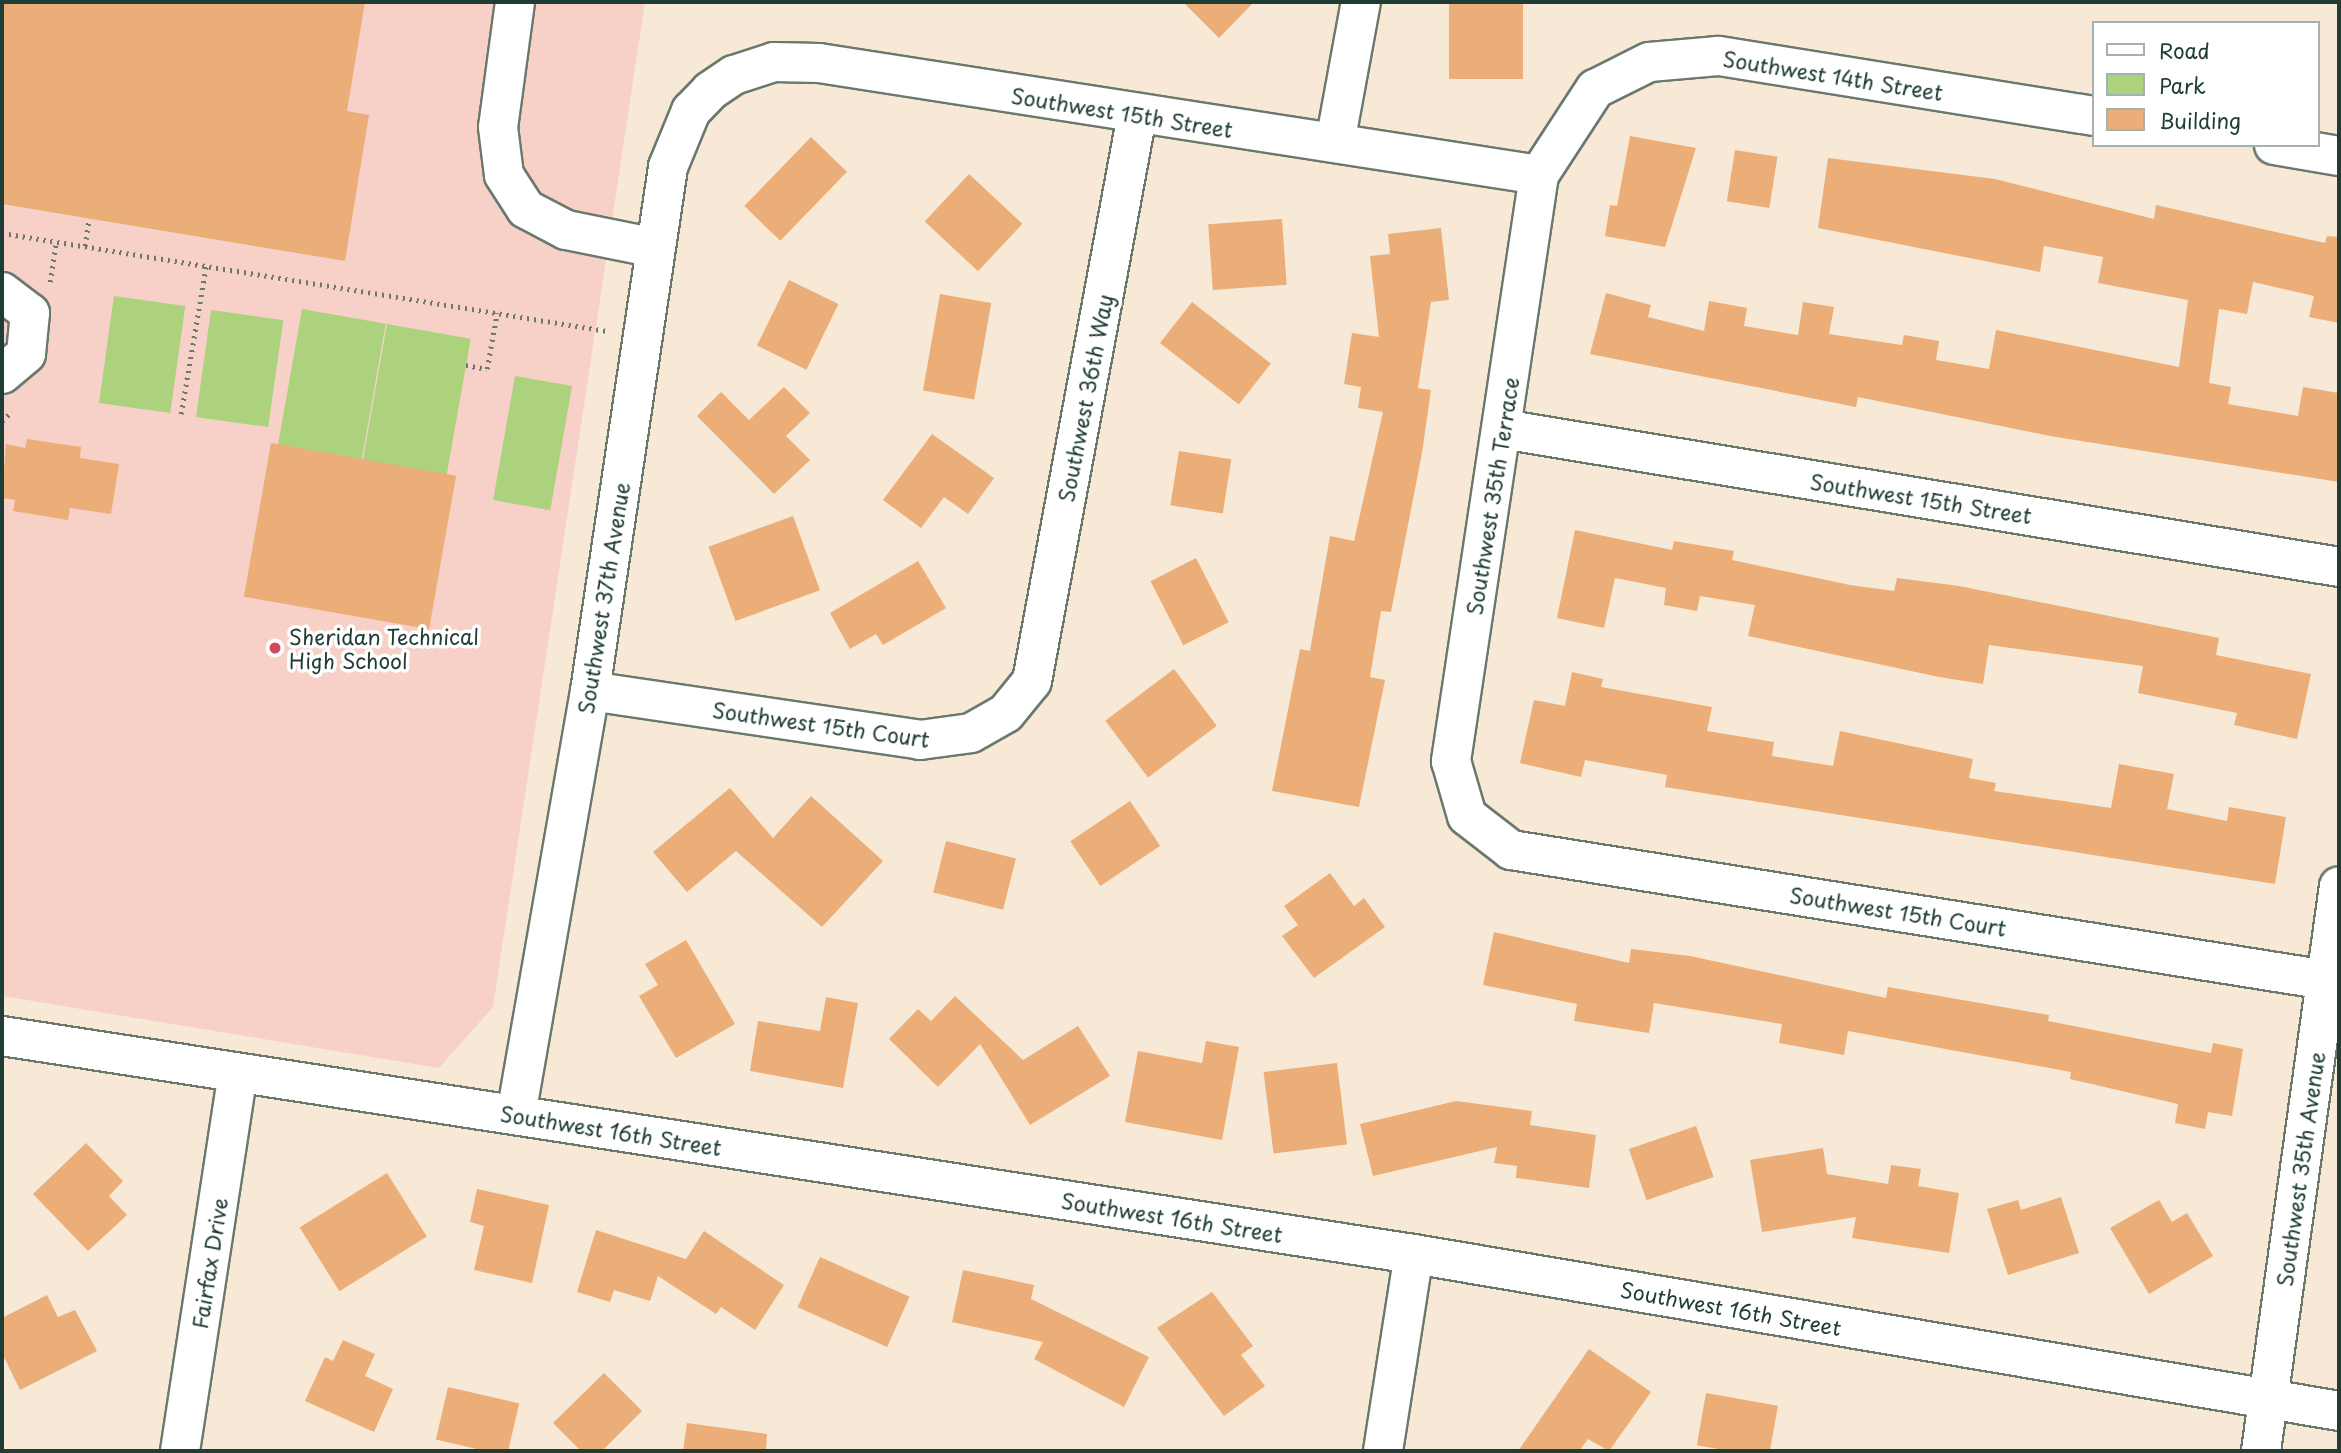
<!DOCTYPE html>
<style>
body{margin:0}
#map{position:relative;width:2341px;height:1453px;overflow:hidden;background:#f7e9d6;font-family:"Playpen Sans",sans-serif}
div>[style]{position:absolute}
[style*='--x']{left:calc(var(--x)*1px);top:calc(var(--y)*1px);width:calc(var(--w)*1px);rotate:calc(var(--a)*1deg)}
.built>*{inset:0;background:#f7d1c7}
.green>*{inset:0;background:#acd27d;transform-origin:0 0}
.building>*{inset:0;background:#ebae78;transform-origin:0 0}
.path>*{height:4.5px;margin-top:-2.25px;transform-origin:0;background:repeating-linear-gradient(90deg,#6b796d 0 2px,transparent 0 7px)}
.roads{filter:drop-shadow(2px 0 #6b796d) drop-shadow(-2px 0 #6b796d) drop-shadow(0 2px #6b796d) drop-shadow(0 -2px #6b796d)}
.minor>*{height:38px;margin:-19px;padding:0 19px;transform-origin:19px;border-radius:19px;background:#fff}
.dots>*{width:19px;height:19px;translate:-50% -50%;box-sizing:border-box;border:4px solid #fff;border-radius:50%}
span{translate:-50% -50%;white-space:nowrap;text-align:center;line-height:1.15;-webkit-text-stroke:7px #fff;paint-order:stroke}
.street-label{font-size:21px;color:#1f3d34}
.poi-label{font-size:21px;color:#1f3d34}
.left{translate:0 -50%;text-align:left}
.frame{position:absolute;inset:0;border:4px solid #1f3d34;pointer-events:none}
.legend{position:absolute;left:2092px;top:21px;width:228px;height:126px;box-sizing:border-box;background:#fff;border:2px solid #a5b1ae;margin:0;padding:9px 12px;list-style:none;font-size:21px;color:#1f3d34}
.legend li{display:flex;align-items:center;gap:14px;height:35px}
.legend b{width:35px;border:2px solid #a5b1ae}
</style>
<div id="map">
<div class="built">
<i style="clip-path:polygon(2px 2px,645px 2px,493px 1007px,439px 1068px,2px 996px)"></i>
</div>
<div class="green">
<i style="left:114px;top:296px;width:72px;height:108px;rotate:8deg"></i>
<i style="left:302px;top:309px;width:85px;height:143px;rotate:10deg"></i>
<i style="left:211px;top:310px;width:73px;height:108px;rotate:8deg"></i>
<i style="left:387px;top:324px;width:85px;height:143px;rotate:10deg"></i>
<i style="left:515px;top:376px;width:58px;height:126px;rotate:10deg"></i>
</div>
<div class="building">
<i style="clip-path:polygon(2px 2px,365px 2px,347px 111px,369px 115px,345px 261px,2px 204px)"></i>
<i style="clip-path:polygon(1183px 2px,1254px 2px,1219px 38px)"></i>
<i style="left:1449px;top:2px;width:74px;height:77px"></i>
<i style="clip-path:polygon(1630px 136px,1696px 148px,1665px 247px,1605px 236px,1610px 205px,1617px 206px)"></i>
<i style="left:811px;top:137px;width:50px;height:96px;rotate:44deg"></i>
<i style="left:1735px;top:150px;width:43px;height:52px;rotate:9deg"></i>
<i style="clip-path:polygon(1828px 158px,1995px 179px,2154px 219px,2156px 205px,2325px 243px,2327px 236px,2339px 237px,2339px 323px,2309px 317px,2314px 296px,2253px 282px,2247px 314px,2219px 309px,2209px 383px,2231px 387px,2228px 404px,2298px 416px,2303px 387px,2339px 393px,2339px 482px,2050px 436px,1858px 397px,1856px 407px,1590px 354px,1606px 293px,1651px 305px,1648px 317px,1704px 331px,1709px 301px,1747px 308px,1744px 326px,1798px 335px,1803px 302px,1834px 307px,1829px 334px,1902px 345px,1904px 335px,1939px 341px,1936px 360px,1989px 369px,1996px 330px,2179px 367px,2188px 300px,2098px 283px,2103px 257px,2044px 246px,2040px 272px,1818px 228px)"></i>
<i style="left:969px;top:174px;width:73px;height:65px;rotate:43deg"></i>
<i style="left:1282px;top:219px;width:66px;height:74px;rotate:86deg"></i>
<i style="clip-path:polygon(1441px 228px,1449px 300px,1431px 302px,1418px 388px,1431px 390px,1422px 453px,1391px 612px,1381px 611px,1370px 677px,1385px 680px,1359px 807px,1272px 791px,1300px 649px,1310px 651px,1330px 536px,1354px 541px,1383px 412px,1358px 408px,1361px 387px,1344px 384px,1352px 333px,1379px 337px,1370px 256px,1390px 254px,1388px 234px)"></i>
<i style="left:789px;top:280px;width:55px;height:73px;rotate:26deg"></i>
<i style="left:940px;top:294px;width:52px;height:98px;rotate:10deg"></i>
<i style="left:1192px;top:302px;width:100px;height:52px;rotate:38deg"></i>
<i style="clip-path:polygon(784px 387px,810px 413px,786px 436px,810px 460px,774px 494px,697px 416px,721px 392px,749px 420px)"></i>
<i style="clip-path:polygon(932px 434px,994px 478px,968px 514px,944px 497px,921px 528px,883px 500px)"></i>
<i style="clip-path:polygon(27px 439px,81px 447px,80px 458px,119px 464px,111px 514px,70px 508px,68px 520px,13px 511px,15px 500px,2px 498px,6px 444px,25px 448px)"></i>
<i style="left:271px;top:443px;width:188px;height:156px;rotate:10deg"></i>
<i style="left:1179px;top:451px;width:53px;height:55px;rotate:9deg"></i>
<i style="left:793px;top:516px;width:79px;height:90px;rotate:70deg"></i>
<i style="clip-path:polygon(1575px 530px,1672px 550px,1674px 541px,1734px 551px,1732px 560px,1850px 585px,1894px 591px,1897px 578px,1959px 586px,2219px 638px,2216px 655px,2311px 674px,2297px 739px,2234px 725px,2237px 713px,2138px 693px,2143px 666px,1989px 645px,1983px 684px,1939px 677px,1748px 636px,1755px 605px,1700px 596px,1697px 611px,1664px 605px,1666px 588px,1615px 578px,1604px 628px,1557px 618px)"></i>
<i style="left:1196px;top:558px;width:72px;height:51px;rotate:63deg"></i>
<i style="clip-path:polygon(918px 561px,946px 608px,883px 645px,876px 634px,850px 649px,830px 613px)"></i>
<i style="left:1174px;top:669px;width:71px;height:86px;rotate:53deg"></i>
<i style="clip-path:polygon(1572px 672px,1603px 679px,1601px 687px,1712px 707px,1707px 731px,1774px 742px,1772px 756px,1833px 766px,1840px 731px,1973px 759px,1969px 778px,1996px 783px,1994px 791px,2111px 808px,2119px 764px,2174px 774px,2167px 809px,2227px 821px,2229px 807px,2286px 817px,2275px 884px,1665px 787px,1667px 775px,1585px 760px,1581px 777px,1520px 763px,1534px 700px,1565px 706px)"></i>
<i style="clip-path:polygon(730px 788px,773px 838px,811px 796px,883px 861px,822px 927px,736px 851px,687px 892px,653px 852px)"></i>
<i style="left:1130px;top:801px;width:54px;height:72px;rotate:56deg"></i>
<i style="left:946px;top:841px;width:72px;height:53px;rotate:14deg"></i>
<i style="clip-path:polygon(1330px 873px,1354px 906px,1364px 898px,1385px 927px,1314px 978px,1282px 936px,1298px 925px,1284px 906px)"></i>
<i style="clip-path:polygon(1494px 932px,1629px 963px,1631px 949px,1690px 956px,1886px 998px,1888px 987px,2049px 1015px,2048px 1021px,2211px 1053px,2213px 1043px,2243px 1049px,2232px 1116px,2208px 1112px,2205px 1129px,2175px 1123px,2178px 1104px,2070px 1079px,2071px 1072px,1848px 1031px,1844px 1055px,1779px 1043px,1782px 1024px,1654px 1003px,1649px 1033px,1574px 1021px,1577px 1004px,1483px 985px)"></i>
<i style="clip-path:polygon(686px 940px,735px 1024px,676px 1058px,639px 996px,658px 985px,645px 964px)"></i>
<i style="clip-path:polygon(955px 996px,1023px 1060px,1078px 1026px,1110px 1076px,1030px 1125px,980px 1044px,938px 1087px,889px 1039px,918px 1009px,931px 1021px)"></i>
<i style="clip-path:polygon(826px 997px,858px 1003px,843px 1088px,750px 1071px,758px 1021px,820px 1031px)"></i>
<i style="clip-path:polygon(1206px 1041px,1239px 1047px,1222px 1140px,1125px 1122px,1138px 1051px,1202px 1063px)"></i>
<i style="left:1337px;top:1063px;width:82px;height:74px;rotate:83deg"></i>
<i style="clip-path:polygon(1456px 1101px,1532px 1111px,1530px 1125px,1596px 1135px,1589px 1188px,1516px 1178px,1517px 1166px,1494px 1163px,1497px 1147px,1373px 1176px,1360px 1124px)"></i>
<i style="left:1696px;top:1126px;width:54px;height:71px;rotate:71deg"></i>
<i style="clip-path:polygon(86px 1143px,123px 1181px,109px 1196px,127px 1215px,88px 1251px,33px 1194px)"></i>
<i style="clip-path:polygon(1823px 1148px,1827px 1174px,1888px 1184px,1891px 1165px,1921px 1169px,1918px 1186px,1959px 1193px,1949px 1253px,1852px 1238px,1856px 1217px,1762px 1232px,1750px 1160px)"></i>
<i style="left:387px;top:1173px;width:75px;height:103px;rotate:58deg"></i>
<i style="clip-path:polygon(477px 1189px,549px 1205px,532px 1283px,474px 1270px,484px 1226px,470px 1222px)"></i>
<i style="clip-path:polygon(2061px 1197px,2079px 1253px,2008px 1275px,1987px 1209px,2018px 1200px,2021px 1210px)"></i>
<i style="clip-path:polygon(2159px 1200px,2172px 1222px,2187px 1213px,2213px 1256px,2149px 1294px,2110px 1228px)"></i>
<i style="clip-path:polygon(596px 1230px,686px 1259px,704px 1231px,784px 1285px,755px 1330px,721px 1307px,716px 1314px,658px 1276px,650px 1301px,614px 1290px,610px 1302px,577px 1292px)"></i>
<i style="left:820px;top:1257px;width:98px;height:55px;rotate:24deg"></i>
<i style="clip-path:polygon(963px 1270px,1034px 1285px,1031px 1299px,1149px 1357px,1124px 1407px,1034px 1359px,1043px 1342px,952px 1322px)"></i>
<i style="clip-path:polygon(1212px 1292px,1253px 1346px,1241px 1355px,1265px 1386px,1224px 1416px,1157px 1328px)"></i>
<i style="clip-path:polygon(47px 1295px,58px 1317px,75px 1310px,97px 1351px,20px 1390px,2px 1353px,2px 1318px)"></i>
<i style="clip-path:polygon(343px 1340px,375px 1354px,365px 1376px,393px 1389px,374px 1432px,305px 1401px,325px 1357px,333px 1361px)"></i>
<i style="clip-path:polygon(1589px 1349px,1651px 1392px,1609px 1451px,1588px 1439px,1579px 1451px,1518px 1451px)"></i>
<i style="clip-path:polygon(604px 1373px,642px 1411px,602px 1451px,581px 1451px,553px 1423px)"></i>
<i style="left:448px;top:1387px;width:73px;height:54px;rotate:13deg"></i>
<i style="left:1706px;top:1393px;width:73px;height:53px;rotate:10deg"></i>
<i style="clip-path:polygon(687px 1423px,767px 1434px,766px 1451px,683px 1451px)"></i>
</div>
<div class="path">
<i style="--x:2;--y:233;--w:613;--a:9.2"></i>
<i style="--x:85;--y:246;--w:28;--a:-82"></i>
<i style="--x:50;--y:282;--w:40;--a:-81.5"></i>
<i style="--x:466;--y:365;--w:21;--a:11"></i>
<i style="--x:487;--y:369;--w:57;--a:-79.9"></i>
<i style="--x:181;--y:414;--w:150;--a:-80.4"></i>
<i style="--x:2;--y:421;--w:14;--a:-45"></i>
</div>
<div class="roads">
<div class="minor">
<i style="--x:515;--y:2;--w:126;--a:97.7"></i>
<i style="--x:498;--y:127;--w:48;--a:82.9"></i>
<i style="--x:504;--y:175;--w:40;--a:57.1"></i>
<i style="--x:526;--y:209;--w:45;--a:27.7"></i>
<i style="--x:566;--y:230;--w:91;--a:11.4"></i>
<i style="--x:2094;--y:116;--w:381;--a:-170.9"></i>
<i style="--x:1718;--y:56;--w:69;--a:175"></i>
<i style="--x:1649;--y:62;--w:60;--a:153.4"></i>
<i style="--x:1595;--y:89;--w:103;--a:123.1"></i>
<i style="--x:1539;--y:175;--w:593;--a:98.54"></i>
<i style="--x:1451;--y:761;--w:57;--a:73.8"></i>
<i style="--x:1467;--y:816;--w:56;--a:37.7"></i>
<i style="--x:1511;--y:850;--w:838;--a:9.06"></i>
<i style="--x:1335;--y:143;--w:143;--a:-79.6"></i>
<i style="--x:2274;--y:145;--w:66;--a:9.6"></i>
<i style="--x:2;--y:292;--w:35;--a:37"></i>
<i style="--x:30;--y:313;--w:41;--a:95.6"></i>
<i style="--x:26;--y:354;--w:31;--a:140"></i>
<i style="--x:1502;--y:429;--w:848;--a:9.36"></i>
<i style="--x:590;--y:691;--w:334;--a:8.4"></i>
<i style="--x:920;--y:740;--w:51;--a:-7.8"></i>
<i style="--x:971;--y:733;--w:40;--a:-29.7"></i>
<i style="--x:1006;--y:713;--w:41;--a:-50.9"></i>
<i style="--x:1032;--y:681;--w:576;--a:-79.49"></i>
<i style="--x:2;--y:1036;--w:1429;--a:8.78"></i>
<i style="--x:1414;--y:1254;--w:938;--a:9.63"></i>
<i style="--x:516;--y:1115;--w:430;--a:-80.1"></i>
<i style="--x:590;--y:691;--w:530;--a:-81.53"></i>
<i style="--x:668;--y:167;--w:61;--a:-67.7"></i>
<i style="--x:691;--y:111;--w:28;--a:-46"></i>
<i style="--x:710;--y:91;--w:29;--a:-34"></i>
<i style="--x:734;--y:75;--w:42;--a:-18"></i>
<i style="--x:774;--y:62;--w:45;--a:1.3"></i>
<i style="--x:819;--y:63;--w:729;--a:8.84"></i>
<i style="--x:180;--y:1451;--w:381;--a:-81.3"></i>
<i style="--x:1383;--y:1451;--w:199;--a:-81.1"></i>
<i style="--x:2261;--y:1451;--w:570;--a:-82.14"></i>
</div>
</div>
<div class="dots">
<i style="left:275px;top:648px;background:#d1495b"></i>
</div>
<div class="street-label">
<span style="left:1833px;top:75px;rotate:9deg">Southwest 14th Street</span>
<span style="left:1122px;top:112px;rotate:9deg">Southwest 15th Street</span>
<span style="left:1085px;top:398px;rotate:-79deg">Southwest 36th Way</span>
<span style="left:1492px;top:496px;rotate:-81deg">Southwest 35th Terrace</span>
<span style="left:1921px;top:498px;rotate:9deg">Southwest 15th Street</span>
<span style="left:603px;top:598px;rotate:-81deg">Southwest 37th Avenue</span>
<span style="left:821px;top:724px;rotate:8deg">Southwest 15th Court</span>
<span style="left:1898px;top:911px;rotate:9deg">Southwest 15th Court</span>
<span style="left:611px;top:1130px;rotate:9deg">Southwest 16th Street</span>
<span style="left:2300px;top:1169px;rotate:-82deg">Southwest 35th Avenue</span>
<span style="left:1172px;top:1217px;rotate:9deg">Southwest 16th Street</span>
<span style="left:209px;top:1263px;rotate:-81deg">Fairfax Drive</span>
<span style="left:1731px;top:1308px;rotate:10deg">Southwest 16th Street</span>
</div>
<div class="poi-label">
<span class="left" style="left:289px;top:648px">Sheridan Technical<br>High School</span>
</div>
<div class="frame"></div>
<ul class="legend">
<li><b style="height:9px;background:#fff"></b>Road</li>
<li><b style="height:19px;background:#acd27d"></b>Park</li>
<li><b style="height:19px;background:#ebae78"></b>Building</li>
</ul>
</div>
